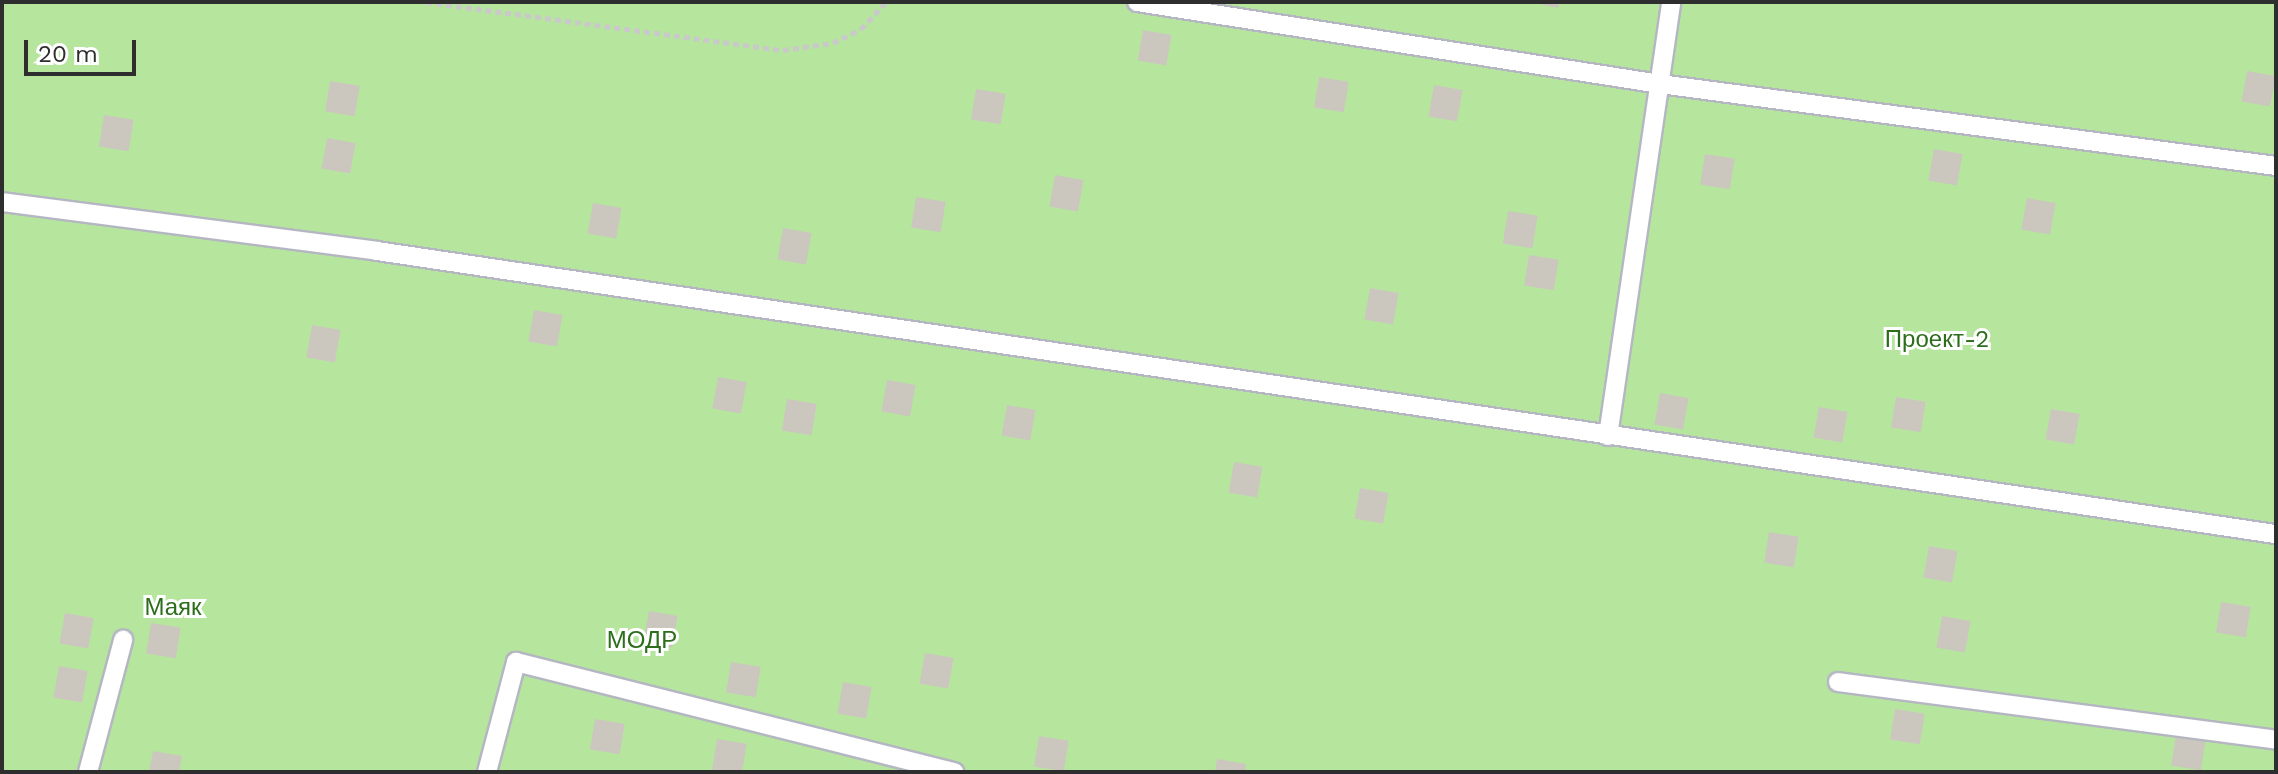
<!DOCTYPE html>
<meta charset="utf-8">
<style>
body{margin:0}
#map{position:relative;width:2278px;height:774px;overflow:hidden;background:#efe9e1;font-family:"Work Sans",sans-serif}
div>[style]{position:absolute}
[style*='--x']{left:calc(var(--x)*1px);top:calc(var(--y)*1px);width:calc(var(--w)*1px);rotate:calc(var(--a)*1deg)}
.green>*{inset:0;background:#b6e59e;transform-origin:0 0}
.building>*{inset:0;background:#cbc7bf;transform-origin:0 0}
.path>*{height:5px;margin-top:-2.5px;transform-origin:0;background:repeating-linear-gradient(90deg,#c9c9c9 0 6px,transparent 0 10px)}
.roads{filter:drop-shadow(2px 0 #b4b7c1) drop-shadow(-2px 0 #b4b7c1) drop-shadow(0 2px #b4b7c1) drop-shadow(0 -2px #b4b7c1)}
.lane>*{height:18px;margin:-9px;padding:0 9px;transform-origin:9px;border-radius:9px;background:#fff}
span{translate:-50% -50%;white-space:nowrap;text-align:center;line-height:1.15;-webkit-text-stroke:6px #fff;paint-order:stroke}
.park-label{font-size:24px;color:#2c6e1b}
.frame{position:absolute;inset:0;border:4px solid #2e2e2e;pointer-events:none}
.scale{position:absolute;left:24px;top:40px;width:112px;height:36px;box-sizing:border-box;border:4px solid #2e2e2e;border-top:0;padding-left:10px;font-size:24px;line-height:28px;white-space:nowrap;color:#2e2e2e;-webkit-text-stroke:6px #fff;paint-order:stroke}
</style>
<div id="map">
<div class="green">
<i style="left:2px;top:2px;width:2274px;height:770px"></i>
</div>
<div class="building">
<i style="clip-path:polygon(1530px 2px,1559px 2px,1558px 8px)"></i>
<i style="left:1143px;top:30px;width:29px;height:31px;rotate:10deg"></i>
<i style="left:2247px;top:71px;width:29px;height:31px;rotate:10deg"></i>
<i style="left:1319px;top:77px;width:30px;height:31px;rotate:9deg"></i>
<i style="left:330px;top:81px;width:30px;height:31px;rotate:9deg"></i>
<i style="left:1434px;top:85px;width:29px;height:32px;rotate:10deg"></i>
<i style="left:976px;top:89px;width:30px;height:31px;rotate:9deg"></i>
<i style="left:104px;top:115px;width:30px;height:32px;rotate:9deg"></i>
<i style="left:327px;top:138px;width:29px;height:31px;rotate:10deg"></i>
<i style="left:1934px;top:149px;width:29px;height:32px;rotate:10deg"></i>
<i style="left:1705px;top:154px;width:30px;height:31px;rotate:9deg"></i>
<i style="left:1055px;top:175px;width:29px;height:32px;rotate:10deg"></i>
<i style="left:916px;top:197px;width:30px;height:31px;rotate:9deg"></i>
<i style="left:2027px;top:198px;width:29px;height:32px;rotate:10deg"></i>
<i style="left:593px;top:203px;width:29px;height:31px;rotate:10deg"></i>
<i style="left:1508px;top:211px;width:30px;height:33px;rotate:9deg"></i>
<i style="left:783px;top:228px;width:29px;height:32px;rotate:10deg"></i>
<i style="left:1529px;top:255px;width:30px;height:31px;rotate:9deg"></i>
<i style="left:1370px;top:288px;width:29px;height:32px;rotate:10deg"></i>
<i style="left:534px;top:310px;width:29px;height:32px;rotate:10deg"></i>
<i style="left:312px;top:325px;width:29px;height:33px;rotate:10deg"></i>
<i style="left:718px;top:377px;width:29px;height:32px;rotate:10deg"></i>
<i style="left:887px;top:380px;width:29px;height:32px;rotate:10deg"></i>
<i style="left:1660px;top:393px;width:29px;height:32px;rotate:10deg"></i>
<i style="left:1896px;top:397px;width:30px;height:31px;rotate:9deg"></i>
<i style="left:787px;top:399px;width:30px;height:32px;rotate:9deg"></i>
<i style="left:1007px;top:405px;width:29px;height:31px;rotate:10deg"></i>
<i style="left:1819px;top:407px;width:29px;height:31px;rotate:10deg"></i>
<i style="left:2051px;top:409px;width:29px;height:31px;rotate:10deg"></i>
<i style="left:1234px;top:462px;width:29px;height:31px;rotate:10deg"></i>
<i style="left:1360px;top:488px;width:29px;height:31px;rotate:10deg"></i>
<i style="left:1769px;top:532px;width:30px;height:31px;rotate:9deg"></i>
<i style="left:1929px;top:546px;width:29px;height:32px;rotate:10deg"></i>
<i style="left:2221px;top:602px;width:30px;height:31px;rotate:9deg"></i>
<i style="left:649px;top:611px;width:29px;height:32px;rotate:10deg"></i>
<i style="left:65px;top:613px;width:29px;height:31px;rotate:10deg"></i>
<i style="left:1942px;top:616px;width:29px;height:32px;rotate:10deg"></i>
<i style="left:151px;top:623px;width:30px;height:31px;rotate:9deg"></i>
<i style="left:925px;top:653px;width:29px;height:31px;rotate:10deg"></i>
<i style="left:731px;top:662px;width:30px;height:31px;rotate:9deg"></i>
<i style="left:59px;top:666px;width:29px;height:32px;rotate:10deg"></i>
<i style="left:843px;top:682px;width:29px;height:32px;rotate:10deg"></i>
<i style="left:1895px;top:709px;width:30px;height:31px;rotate:9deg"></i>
<i style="left:595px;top:719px;width:30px;height:31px;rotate:9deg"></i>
<i style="left:2176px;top:735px;width:30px;height:31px;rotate:9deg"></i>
<i style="left:1039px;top:736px;width:30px;height:31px;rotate:9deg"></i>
<i style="left:717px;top:739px;width:30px;height:32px;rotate:9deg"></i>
<i style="clip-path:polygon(153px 751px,182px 756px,179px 772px,149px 772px)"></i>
<i style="clip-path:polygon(1217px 759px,1246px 764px,1245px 772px,1215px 772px)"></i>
</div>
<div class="path">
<i style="--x:426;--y:2;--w:360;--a:7.7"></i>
<i style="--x:783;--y:50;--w:50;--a:-8"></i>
<i style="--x:833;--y:43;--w:31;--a:-27"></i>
<i style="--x:861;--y:29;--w:37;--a:-47"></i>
</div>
<div class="roads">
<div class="lane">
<i style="--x:1137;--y:2;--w:529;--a:8.91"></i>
<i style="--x:1660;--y:84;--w:621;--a:7.58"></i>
<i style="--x:2;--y:202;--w:378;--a:7.4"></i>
<i style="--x:377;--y:251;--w:1920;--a:8.48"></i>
<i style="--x:1608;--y:436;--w:439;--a:-81.7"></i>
<i style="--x:1838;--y:682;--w:442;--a:7.5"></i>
<i style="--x:88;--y:772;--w:137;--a:-75.1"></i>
<i style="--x:487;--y:772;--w:114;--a:-75.2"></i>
<i style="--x:516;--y:662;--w:452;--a:14.1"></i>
</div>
</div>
<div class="park-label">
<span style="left:1937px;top:340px">Проект-2</span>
<span style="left:173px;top:608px">Маяк</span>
<span style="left:642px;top:641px">МОДР</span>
</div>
<div class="frame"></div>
<div class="scale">20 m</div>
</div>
